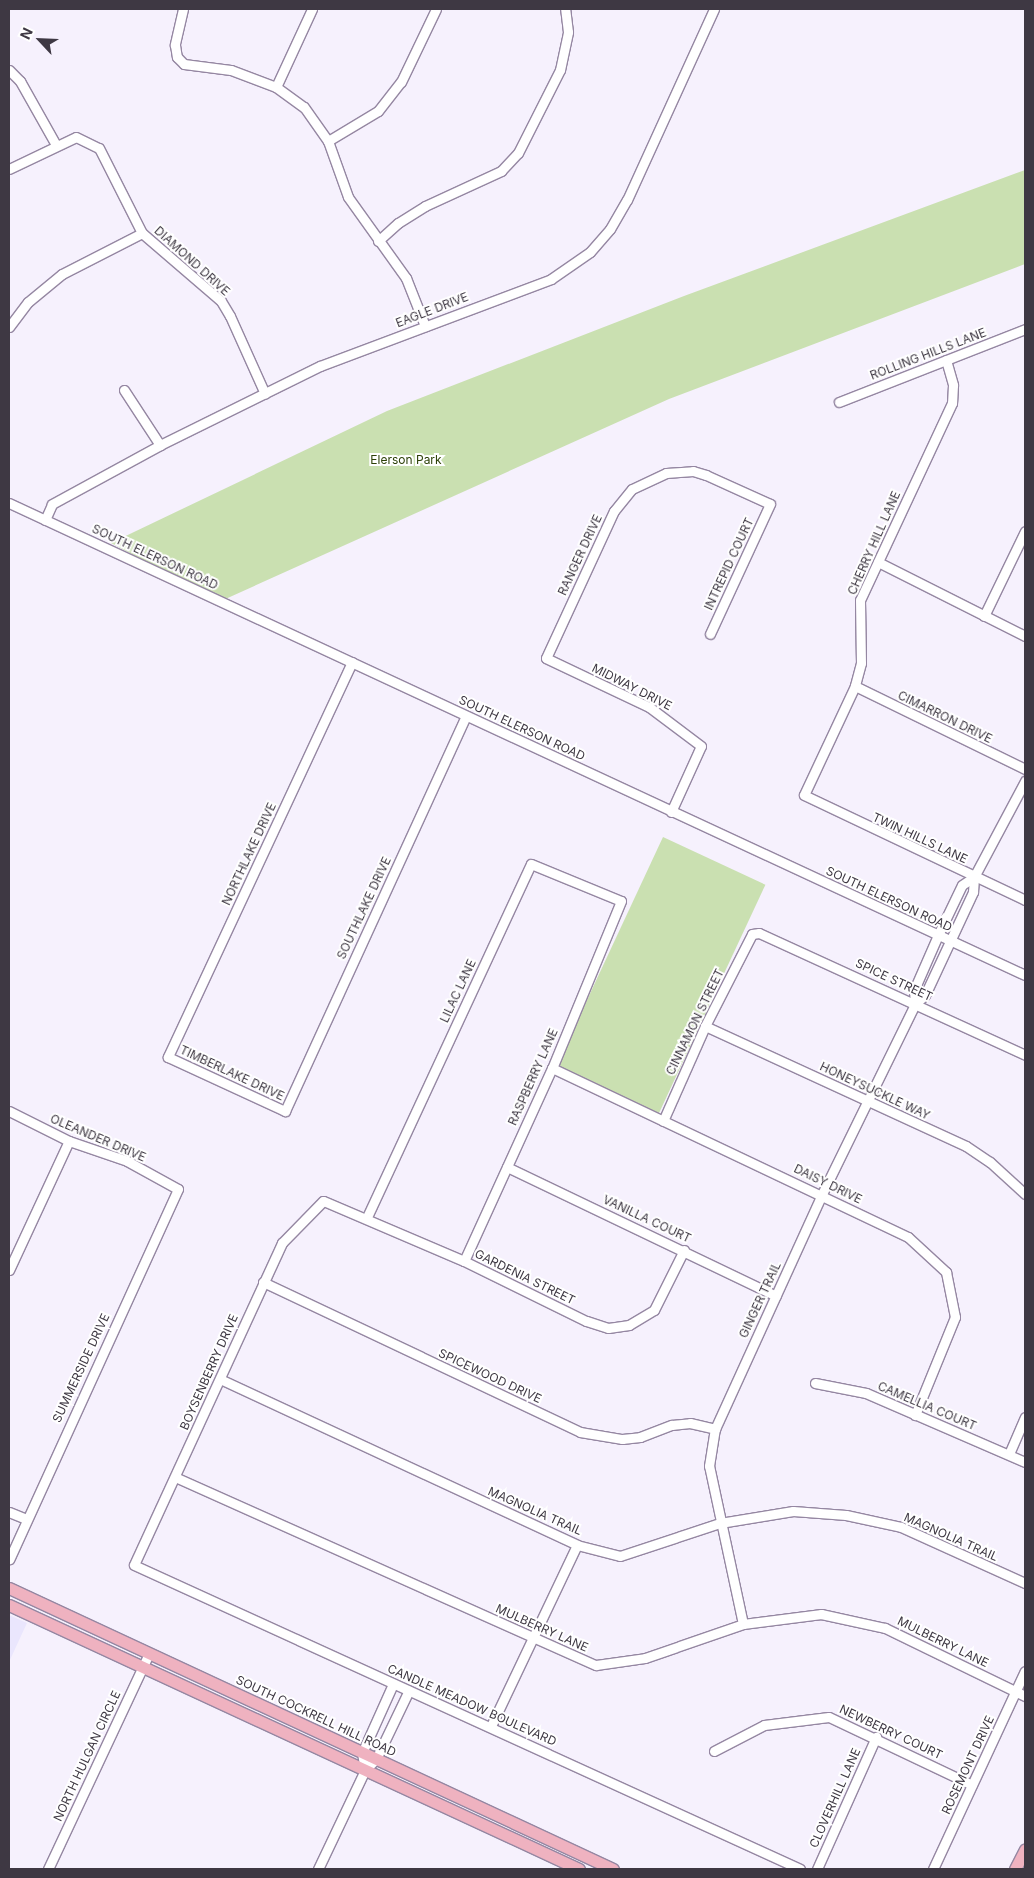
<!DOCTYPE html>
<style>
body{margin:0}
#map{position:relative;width:1034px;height:1878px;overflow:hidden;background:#f6f1fd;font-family:Inter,sans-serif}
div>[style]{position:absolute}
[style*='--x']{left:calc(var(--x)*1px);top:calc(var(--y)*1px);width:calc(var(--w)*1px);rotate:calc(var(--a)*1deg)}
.education>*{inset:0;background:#eae6fd}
.green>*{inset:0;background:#cae0b1;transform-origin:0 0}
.roads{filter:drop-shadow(1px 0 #9587a2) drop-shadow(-1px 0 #9587a2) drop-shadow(0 1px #9587a2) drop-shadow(0 -1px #9587a2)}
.minor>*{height:9px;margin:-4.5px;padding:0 4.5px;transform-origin:4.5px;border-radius:4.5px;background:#fff}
.major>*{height:11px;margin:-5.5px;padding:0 5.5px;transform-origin:5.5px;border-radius:5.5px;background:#efb2c0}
span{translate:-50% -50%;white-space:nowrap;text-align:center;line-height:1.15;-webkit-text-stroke:4px #fff;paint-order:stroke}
.street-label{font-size:12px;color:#3e3843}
.park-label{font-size:12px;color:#2c4007}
.frame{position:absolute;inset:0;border:10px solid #3e3843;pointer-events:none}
.north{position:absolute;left:15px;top:15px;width:50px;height:50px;-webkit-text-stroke:4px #fff;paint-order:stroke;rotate:295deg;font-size:14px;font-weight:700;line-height:20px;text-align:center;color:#3e3843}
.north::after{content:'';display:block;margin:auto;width:18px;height:22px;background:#3e3843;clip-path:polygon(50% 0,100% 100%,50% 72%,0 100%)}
</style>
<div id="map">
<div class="education">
<i style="clip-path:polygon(9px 1615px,27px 1623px,9px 1662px)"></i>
</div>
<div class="green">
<i style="clip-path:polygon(1025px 170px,1025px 264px,669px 399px,221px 601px,111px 543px,387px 411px,684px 296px)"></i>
<i style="left:663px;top:837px;width:113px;height:252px;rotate:25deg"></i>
</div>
<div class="roads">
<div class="minor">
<i style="--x:183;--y:9;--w:37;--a:103"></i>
<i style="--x:175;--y:45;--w:12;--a:81"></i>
<i style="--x:177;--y:57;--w:10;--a:45"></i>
<i style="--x:184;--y:64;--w:47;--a:7.3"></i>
<i style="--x:231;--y:70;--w:48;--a:20.7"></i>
<i style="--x:276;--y:87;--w:34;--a:36"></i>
<i style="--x:304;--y:107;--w:42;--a:54.8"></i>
<i style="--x:328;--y:141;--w:59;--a:70.3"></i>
<i style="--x:348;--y:197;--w:100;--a:54.4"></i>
<i style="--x:406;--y:278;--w:52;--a:68.4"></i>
<i style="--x:9;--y:70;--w:16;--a:45"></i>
<i style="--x:20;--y:81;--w:73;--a:60.6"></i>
<i style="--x:276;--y:87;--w:86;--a:-65.2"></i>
<i style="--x:328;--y:141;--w:58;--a:-31"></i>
<i style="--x:378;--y:111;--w:37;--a:-52"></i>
<i style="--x:401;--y:82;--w:81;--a:-64.4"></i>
<i style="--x:9;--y:169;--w:74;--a:-25.5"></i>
<i style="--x:76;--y:137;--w:25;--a:26"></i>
<i style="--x:99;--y:148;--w:95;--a:63.2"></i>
<i style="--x:142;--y:233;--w:104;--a:40.7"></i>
<i style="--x:221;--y:301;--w:17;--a:59"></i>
<i style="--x:230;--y:316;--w:85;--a:65.8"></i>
<i style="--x:378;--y:241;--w:27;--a:-42"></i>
<i style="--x:398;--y:223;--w:32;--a:-32"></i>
<i style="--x:425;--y:206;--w:84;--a:-24.7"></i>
<i style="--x:501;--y:171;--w:25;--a:-47"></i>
<i style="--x:518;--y:153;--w:93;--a:-63.2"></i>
<i style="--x:560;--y:70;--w:39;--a:-78"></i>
<i style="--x:568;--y:32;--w:23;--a:-97"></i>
<i style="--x:9;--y:327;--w:31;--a:-53"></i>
<i style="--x:28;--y:302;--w:44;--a:-39.5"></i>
<i style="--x:62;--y:274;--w:90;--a:-27.1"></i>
<i style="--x:946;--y:360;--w:26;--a:74"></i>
<i style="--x:953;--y:385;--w:18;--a:93"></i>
<i style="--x:952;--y:403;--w:217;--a:115"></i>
<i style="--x:860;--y:600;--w:63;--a:89.1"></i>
<i style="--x:861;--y:663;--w:24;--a:105"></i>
<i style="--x:855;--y:686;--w:120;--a:115.1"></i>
<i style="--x:804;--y:795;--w:245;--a:25.4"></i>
<i style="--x:124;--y:390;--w:66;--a:56.8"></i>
<i style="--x:839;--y:402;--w:200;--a:-21.4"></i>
<i style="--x:9;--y:503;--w:1120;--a:24.92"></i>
<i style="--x:45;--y:520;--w:17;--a:-66"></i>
<i style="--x:52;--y:504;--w:123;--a:-28.6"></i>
<i style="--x:160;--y:445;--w:178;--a:-26.3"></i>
<i style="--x:320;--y:366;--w:247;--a:-20.6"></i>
<i style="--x:551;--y:279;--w:47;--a:-34.7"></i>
<i style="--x:590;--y:252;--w:30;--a:-49"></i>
<i style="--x:610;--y:229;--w:34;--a:-60"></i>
<i style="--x:627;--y:200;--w:210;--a:-65.5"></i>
<i style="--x:878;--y:562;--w:165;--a:26.7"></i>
<i style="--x:984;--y:616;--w:94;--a:-64.2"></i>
<i style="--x:352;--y:662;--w:436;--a:115"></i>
<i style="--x:168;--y:1057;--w:129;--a:24.8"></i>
<i style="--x:285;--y:1111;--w:434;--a:-65.4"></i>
<i style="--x:855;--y:686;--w:189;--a:26"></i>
<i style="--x:671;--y:812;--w:72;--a:-65.6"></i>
<i style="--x:701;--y:746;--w:65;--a:-143.1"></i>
<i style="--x:649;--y:707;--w:114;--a:-154.6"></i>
<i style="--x:546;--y:658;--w:162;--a:-65.2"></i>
<i style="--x:614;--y:511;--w:28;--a:-51"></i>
<i style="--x:632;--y:489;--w:38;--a:-25"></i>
<i style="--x:666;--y:473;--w:27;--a:-4"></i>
<i style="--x:693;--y:471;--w:14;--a:17"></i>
<i style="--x:706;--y:475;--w:70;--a:24.4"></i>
<i style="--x:770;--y:504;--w:143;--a:114.8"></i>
<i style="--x:915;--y:1004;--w:14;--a:-94"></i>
<i style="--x:914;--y:990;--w:60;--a:-66.4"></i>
<i style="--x:938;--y:935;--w:55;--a:-64.4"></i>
<i style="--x:962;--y:885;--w:14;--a:-34"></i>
<i style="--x:705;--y:1026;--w:287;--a:24.7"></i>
<i style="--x:966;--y:1146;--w:29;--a:34"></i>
<i style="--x:990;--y:1162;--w:47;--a:42.4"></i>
<i style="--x:552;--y:1068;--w:394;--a:25.4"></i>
<i style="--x:908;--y:1237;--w:52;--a:42.6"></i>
<i style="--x:946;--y:1272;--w:46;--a:78.7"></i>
<i style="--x:955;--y:1317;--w:106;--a:112.2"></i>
<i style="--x:9;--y:1111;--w:67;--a:26.6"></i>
<i style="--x:69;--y:1141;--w:61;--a:19"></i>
<i style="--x:127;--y:1161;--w:58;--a:28.8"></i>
<i style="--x:178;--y:1189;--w:407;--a:114.5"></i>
<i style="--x:663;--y:1121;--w:104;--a:-66.1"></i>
<i style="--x:705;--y:1026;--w:103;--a:-62.9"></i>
<i style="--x:752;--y:934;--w:7;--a:-8"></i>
<i style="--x:759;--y:933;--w:293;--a:24.6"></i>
<i style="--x:507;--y:1167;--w:298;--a:25.6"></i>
<i style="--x:367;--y:1217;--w:389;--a:-65.1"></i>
<i style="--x:531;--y:864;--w:97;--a:22.3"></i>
<i style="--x:621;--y:901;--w:181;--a:112.4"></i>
<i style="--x:552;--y:1068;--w:212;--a:114.5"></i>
<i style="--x:684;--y:1250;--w:67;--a:116.6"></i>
<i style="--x:654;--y:1310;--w:29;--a:149"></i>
<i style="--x:629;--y:1325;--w:21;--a:172"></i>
<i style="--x:608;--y:1328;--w:23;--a:-162"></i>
<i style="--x:586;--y:1321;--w:136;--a:-153.8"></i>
<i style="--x:464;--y:1261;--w:153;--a:-156.9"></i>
<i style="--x:323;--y:1201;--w:59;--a:134.3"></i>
<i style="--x:282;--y:1243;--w:354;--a:114.7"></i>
<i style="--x:134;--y:1565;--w:732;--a:24.53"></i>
<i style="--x:9;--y:1270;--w:142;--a:-65.1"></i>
<i style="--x:263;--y:1282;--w:351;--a:25.3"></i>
<i style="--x:580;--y:1432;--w:43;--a:9.5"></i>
<i style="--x:622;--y:1439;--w:18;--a:-6"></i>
<i style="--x:640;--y:1437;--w:34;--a:-21"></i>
<i style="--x:672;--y:1425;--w:18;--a:-6"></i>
<i style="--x:690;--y:1423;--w:26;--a:13"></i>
<i style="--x:220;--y:1379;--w:394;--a:24.9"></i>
<i style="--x:577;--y:1545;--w:44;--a:14.3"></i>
<i style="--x:620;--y:1556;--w:105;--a:-18.3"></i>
<i style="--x:720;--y:1523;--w:74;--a:-9.3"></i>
<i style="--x:793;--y:1511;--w:53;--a:4.3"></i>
<i style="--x:846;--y:1515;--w:56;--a:12.3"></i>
<i style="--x:901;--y:1527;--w:136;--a:24.3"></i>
<i style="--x:815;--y:1383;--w:52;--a:11.1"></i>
<i style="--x:866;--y:1393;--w:173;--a:23.5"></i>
<i style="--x:1009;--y:1454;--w:40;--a:-66.6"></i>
<i style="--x:175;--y:1477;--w:461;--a:24.1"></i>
<i style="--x:596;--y:1665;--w:49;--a:-8.1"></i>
<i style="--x:645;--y:1658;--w:104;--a:-19.1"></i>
<i style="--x:743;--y:1624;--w:79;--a:-7.3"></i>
<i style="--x:821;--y:1614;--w:66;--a:12.3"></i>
<i style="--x:885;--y:1628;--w:156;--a:25.9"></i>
<i style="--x:9;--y:1512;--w:18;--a:22"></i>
<i style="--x:743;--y:1624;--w:162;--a:-102.1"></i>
<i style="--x:709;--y:1466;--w:37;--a:-81"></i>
<i style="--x:715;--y:1429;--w:258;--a:-65.5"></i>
<i style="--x:822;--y:1194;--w:212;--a:-63.9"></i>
<i style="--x:915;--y:1004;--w:13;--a:-42"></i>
<i style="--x:925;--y:995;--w:114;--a:-65"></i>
<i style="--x:973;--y:892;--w:15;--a:-86"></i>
<i style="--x:974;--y:877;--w:109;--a:-62"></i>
<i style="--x:491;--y:1726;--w:200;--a:-64.6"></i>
<i style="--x:714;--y:1751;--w:56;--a:-27.5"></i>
<i style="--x:764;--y:1725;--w:65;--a:-7"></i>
<i style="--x:829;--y:1717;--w:158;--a:25.4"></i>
<i style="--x:365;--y:1770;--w:17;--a:-100"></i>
<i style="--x:362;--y:1753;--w:76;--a:-65.8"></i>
<i style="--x:48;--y:1869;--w:238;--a:-64.9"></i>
<i style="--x:318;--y:1869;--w:110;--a:-64.6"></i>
<i style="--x:365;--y:1770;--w:16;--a:-45"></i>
<i style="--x:376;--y:1759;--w:76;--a:-64.4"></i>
<i style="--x:817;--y:1869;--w:145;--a:-65.9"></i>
<i style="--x:933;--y:1869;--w:218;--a:-65.1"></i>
</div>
<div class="major">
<i style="--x:9;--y:1588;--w:666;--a:24.95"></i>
<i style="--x:9;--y:1605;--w:628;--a:24.85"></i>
<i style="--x:1015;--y:1869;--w:22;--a:-63"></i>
</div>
</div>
<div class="street-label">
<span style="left:192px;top:261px;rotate:42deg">DIAMOND DRIVE</span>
<span style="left:432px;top:310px;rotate:-21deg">EAGLE DRIVE</span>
<span style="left:928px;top:354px;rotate:-21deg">ROLLING HILLS LANE</span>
<span style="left:874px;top:543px;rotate:-66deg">CHERRY HILL LANE</span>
<span style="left:580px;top:555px;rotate:-65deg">RANGER DRIVE</span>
<span style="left:155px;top:557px;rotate:25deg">SOUTH ELERSON ROAD</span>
<span style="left:729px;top:564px;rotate:-65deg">INTREPID COURT</span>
<span style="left:632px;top:687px;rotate:27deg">MIDWAY DRIVE</span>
<span style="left:945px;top:717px;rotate:26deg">CIMARRON DRIVE</span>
<span style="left:522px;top:728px;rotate:25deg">SOUTH ELERSON ROAD</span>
<span style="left:920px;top:838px;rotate:25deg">TWIN HILLS LANE</span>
<span style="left:249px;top:854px;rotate:-65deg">NORTHLAKE DRIVE</span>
<span style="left:889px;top:899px;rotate:25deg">SOUTH ELERSON ROAD</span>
<span style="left:364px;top:908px;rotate:-65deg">SOUTHLAKE DRIVE</span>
<span style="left:894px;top:980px;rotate:25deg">SPICE STREET</span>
<span style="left:458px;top:991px;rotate:-65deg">LILAC LANE</span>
<span style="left:695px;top:1022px;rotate:-64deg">CINNAMON STREET</span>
<span style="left:232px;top:1073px;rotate:25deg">TIMBERLAKE DRIVE</span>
<span style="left:533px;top:1077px;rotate:-66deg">RASPBERRY LANE</span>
<span style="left:875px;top:1091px;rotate:25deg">HONEYSUCKLE WAY</span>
<span style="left:98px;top:1138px;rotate:23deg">OLEANDER DRIVE</span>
<span style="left:828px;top:1184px;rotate:26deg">DAISY DRIVE</span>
<span style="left:647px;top:1219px;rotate:25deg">VANILLA COURT</span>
<span style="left:525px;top:1277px;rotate:26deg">GARDENIA STREET</span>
<span style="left:760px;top:1300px;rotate:-65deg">GINGER TRAIL</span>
<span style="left:81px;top:1368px;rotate:-65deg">SUMMERSIDE DRIVE</span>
<span style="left:209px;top:1372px;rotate:-66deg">BOYSENBERRY DRIVE</span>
<span style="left:490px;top:1376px;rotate:25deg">SPICEWOOD DRIVE</span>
<span style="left:927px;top:1406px;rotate:23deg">CAMELLIA COURT</span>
<span style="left:535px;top:1511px;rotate:24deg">MAGNOLIA TRAIL</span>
<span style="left:951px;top:1537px;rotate:24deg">MAGNOLIA TRAIL</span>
<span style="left:542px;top:1628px;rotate:24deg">MULBERRY LANE</span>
<span style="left:943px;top:1642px;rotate:26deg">MULBERRY LANE</span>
<span style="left:472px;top:1705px;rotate:24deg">CANDLE MEADOW BOULEVARD</span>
<span style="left:316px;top:1716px;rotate:25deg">SOUTH COCKRELL HILL ROAD</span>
<span style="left:891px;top:1732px;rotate:25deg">NEWBERRY COURT</span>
<span style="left:87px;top:1756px;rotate:-65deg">NORTH HULGAN CIRCLE</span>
<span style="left:968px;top:1765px;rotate:-65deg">ROSEMONT DRIVE</span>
<span style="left:835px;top:1798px;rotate:-66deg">CLOVERHILL LANE</span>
</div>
<div class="park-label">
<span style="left:406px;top:460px">Elerson Park</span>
</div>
<div class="frame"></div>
<div class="north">N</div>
</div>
